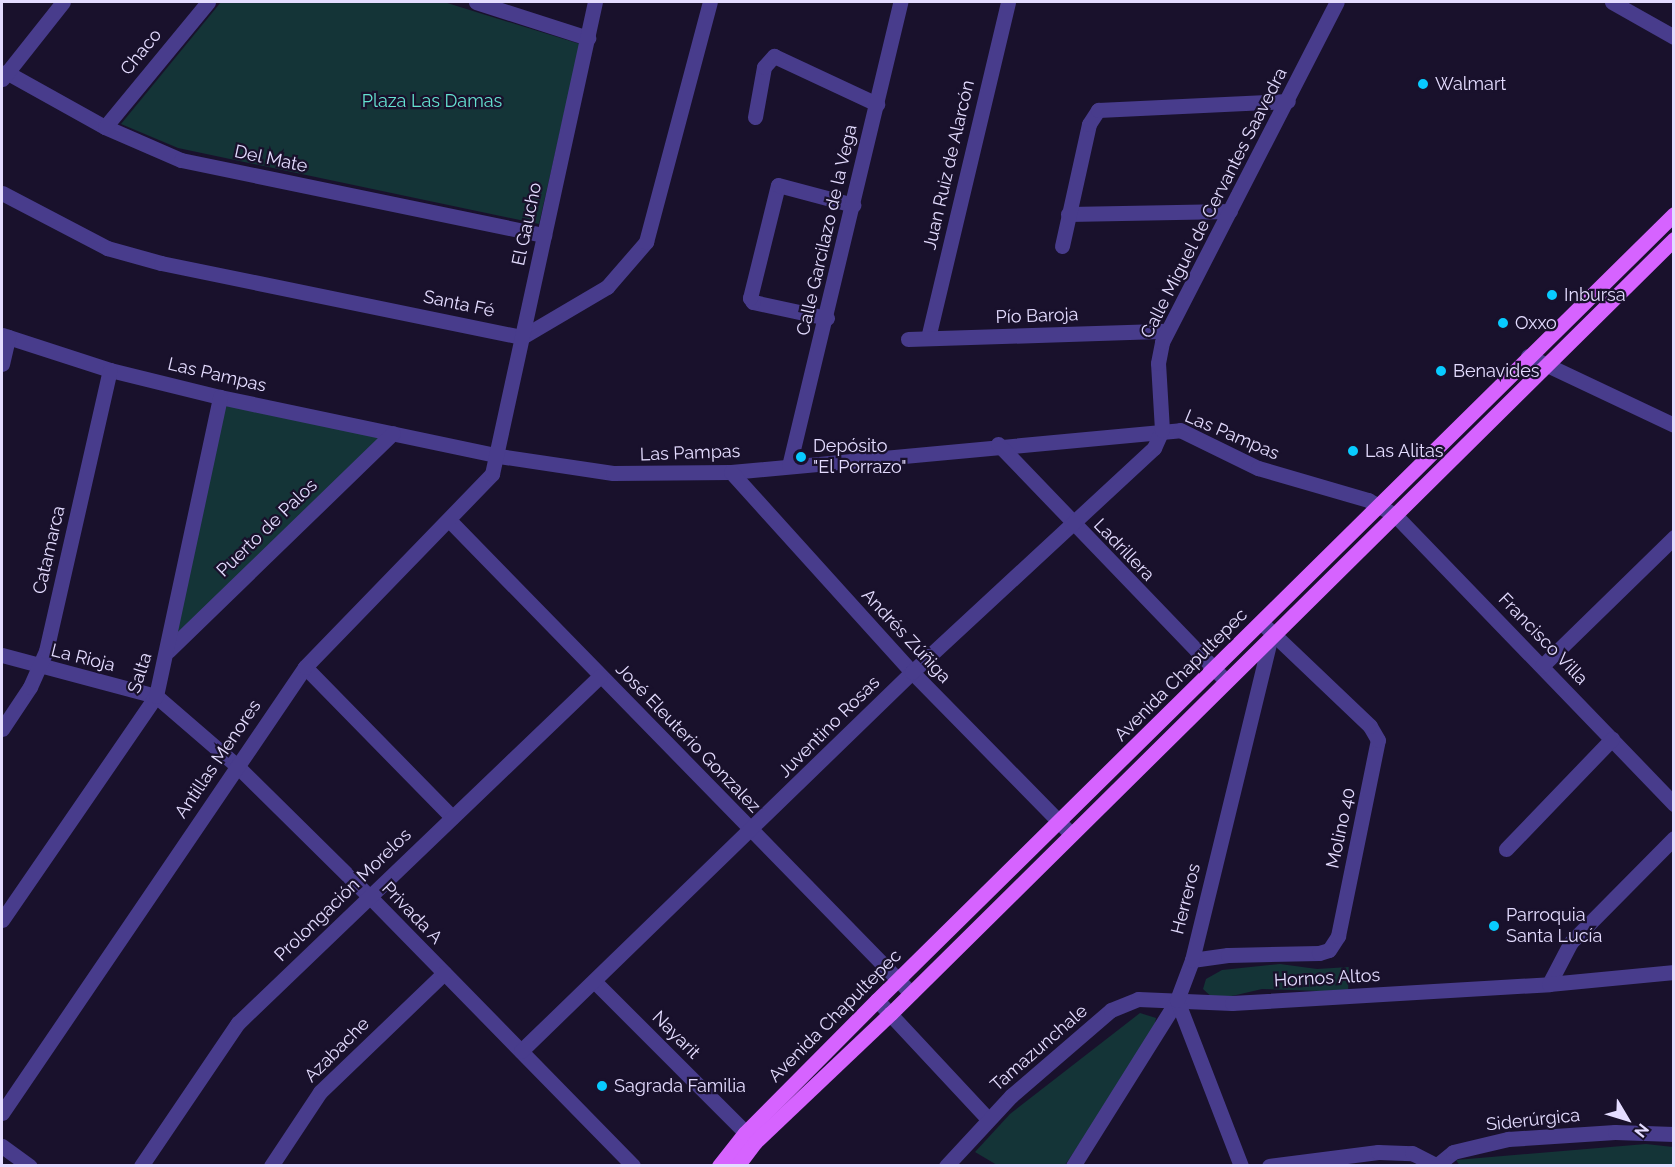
<!DOCTYPE html>
<meta charset="utf-8">
<style>
body{margin:0}
#map{position:relative;width:1675px;height:1167px;overflow:hidden;background:#19112c;font-family:Raleway,sans-serif}
div>[style]{position:absolute}
[style*='--x']{left:calc(var(--x)*1px);top:calc(var(--y)*1px);width:calc(var(--w)*1px);rotate:calc(var(--a)*1deg)}
.green>*{inset:0;background:#143437}
.minor>*{height:15px;margin:-7.5px;padding:0 7.5px;transform-origin:7.5px;border-radius:7.5px;background:#483c8c}
.major>*{height:15px;margin:-7.5px;padding:0 7.5px;transform-origin:7.5px;border-radius:7.5px;background:#d663ff}
.dots>*{width:16px;height:16px;translate:-50% -50%;box-sizing:border-box;border:3px solid #19112c;border-radius:50%}
span{translate:-50% -50%;white-space:nowrap;text-align:center;line-height:1.15;-webkit-text-stroke:4.5px #19112c;paint-order:stroke}
.street-label{font-size:18px;color:#e4dcff}
.poi-label{font-size:18px;color:#e4dcff}
.left{translate:0 -50%;text-align:left}
.park-label{font-size:18px;color:#65e3d1}
.frame{position:absolute;inset:0;border:3px solid #e4dcff;pointer-events:none}
.north{position:absolute;left:1597px;top:1089px;width:60px;height:60px;-webkit-text-stroke:4px #19112c;paint-order:stroke;rotate:128deg;font-size:16px;font-weight:700;line-height:24px;text-align:center;color:#e4dcff}
.north::after{content:'';display:block;margin:auto;width:21px;height:27px;background:#e4dcff;clip-path:polygon(50% 0,100% 100%,50% 72%,0 100%)}
</style>
<div id="map">
<div class="green">
<i style="clip-path:polygon(221px 2px,444px 2px,580px 44px,539px 224px,178px 148px,121px 124px)"></i>
<i style="clip-path:polygon(220px 397px,393px 433px,168px 651px)"></i>
<i style="clip-path:polygon(1280px 964px,1317px 969px,1349px 967px,1348px 992px,1262px 989px,1215px 1000px,1203px 989px,1206px 979px,1222px 970px)"></i>
<i style="clip-path:polygon(1140px 1013px,1156px 1018px,1152px 1038px,1065px 1165px,997px 1165px,975px 1152px,1010px 1114px)"></i>
<i style="clip-path:polygon(1646px 1144px,1673px 1147px,1673px 1165px,1460px 1166px,1456px 1160px)"></i>
</div>
<div class="minor">
<i style="--x:476;--y:2;--w:118;--a:17.8"></i>
<i style="--x:1612;--y:2;--w:71;--a:29.4"></i>
<i style="--x:6;--y:72;--w:113;--a:29.1"></i>
<i style="--x:105;--y:127;--w:83;--a:23.5"></i>
<i style="--x:181;--y:160;--w:371;--a:11.7"></i>
<i style="--x:2;--y:79;--w:98;--a:-51.6"></i>
<i style="--x:755;--y:117;--w:51;--a:-79.8"></i>
<i style="--x:764;--y:67;--w:15;--a:-48"></i>
<i style="--x:774;--y:56;--w:114;--a:25"></i>
<i style="--x:105;--y:127;--w:162;--a:-50.5"></i>
<i style="--x:2;--y:193;--w:119;--a:27.6"></i>
<i style="--x:107;--y:248;--w:56;--a:15.5"></i>
<i style="--x:161;--y:263;--w:369;--a:11.6"></i>
<i style="--x:522;--y:337;--w:99;--a:-30.5"></i>
<i style="--x:607;--y:287;--w:60;--a:-49.1"></i>
<i style="--x:646;--y:242;--w:248;--a:-75.1"></i>
<i style="--x:1068;--y:214;--w:162;--a:-1.1"></i>
<i style="--x:1062;--y:246;--w:125;--a:-77.5"></i>
<i style="--x:1089;--y:124;--w:17;--a:-57"></i>
<i style="--x:1098;--y:110;--w:190;--a:-2.7"></i>
<i style="--x:827;--y:318;--w:76;--a:-167.8"></i>
<i style="--x:753;--y:302;--w:5;--a:-127"></i>
<i style="--x:750;--y:298;--w:116;--a:-76.1"></i>
<i style="--x:778;--y:185;--w:78;--a:14.9"></i>
<i style="--x:2;--y:335;--w:114;--a:18"></i>
<i style="--x:110;--y:370;--w:113;--a:13.8"></i>
<i style="--x:220;--y:397;--w:285;--a:11.9"></i>
<i style="--x:499;--y:456;--w:115;--a:8.5"></i>
<i style="--x:613;--y:473;--w:118;--a:-0.5"></i>
<i style="--x:731;--y:472;--w:451;--a:-5.3"></i>
<i style="--x:1180;--y:430;--w:87;--a:26"></i>
<i style="--x:1258;--y:468;--w:115;--a:16.2"></i>
<i style="--x:1368;--y:500;--w:31;--a:29"></i>
<i style="--x:1395;--y:515;--w:402;--a:46"></i>
<i style="--x:928;--y:338;--w:345;--a:-76.6"></i>
<i style="--x:908;--y:339;--w:259;--a:-1.8"></i>
<i style="--x:1528;--y:356;--w:161;--a:25.3"></i>
<i style="--x:2;--y:364;--w:28;--a:-77"></i>
<i style="--x:998;--y:444;--w:327;--a:46.1"></i>
<i style="--x:789;--y:466;--w:477;--a:-76.5"></i>
<i style="--x:731;--y:472;--w:270;--a:47.9"></i>
<i style="--x:912;--y:672;--w:227;--a:45.5"></i>
<i style="--x:450;--y:521;--w:660;--a:45.68"></i>
<i style="--x:168;--y:651;--w:313;--a:-44.1"></i>
<i style="--x:2;--y:655;--w:159;--a:14.9"></i>
<i style="--x:156;--y:696;--w:107;--a:40.8"></i>
<i style="--x:237;--y:766;--w:187;--a:44.6"></i>
<i style="--x:370;--y:897;--w:376;--a:45.6"></i>
<i style="--x:1542;--y:666;--w:185;--a:-44.3"></i>
<i style="--x:305;--y:667;--w:210;--a:45.6"></i>
<i style="--x:2;--y:729;--w:50;--a:-56.3"></i>
<i style="--x:30;--y:687;--w:39;--a:-66"></i>
<i style="--x:46;--y:651;--w:288;--a:-77.2"></i>
<i style="--x:1506;--y:849;--w:153;--a:-46.1"></i>
<i style="--x:2;--y:920;--w:272;--a:-55.5"></i>
<i style="--x:156;--y:696;--w:306;--a:-77.9"></i>
<i style="--x:1192;--y:960;--w:36;--a:-8"></i>
<i style="--x:1228;--y:955;--w:91;--a:-1.3"></i>
<i style="--x:1319;--y:953;--w:10;--a:-17"></i>
<i style="--x:1329;--y:950;--w:17;--a:-57"></i>
<i style="--x:1338;--y:936;--w:200;--a:-78.5"></i>
<i style="--x:1378;--y:740;--w:16;--a:-120"></i>
<i style="--x:1370;--y:726;--w:144;--a:-136.4"></i>
<i style="--x:594;--y:981;--w:225;--a:45"></i>
<i style="--x:1549;--y:984;--w:47;--a:-62.4"></i>
<i style="--x:1571;--y:942;--w:146;--a:-45.3"></i>
<i style="--x:877;--y:1000;--w:163;--a:47"></i>
<i style="--x:521;--y:1051;--w:545;--a:-44.11"></i>
<i style="--x:912;--y:672;--w:330;--a:-42.8"></i>
<i style="--x:1154;--y:448;--w:20;--a:-66"></i>
<i style="--x:1162;--y:430;--w:67;--a:-93.4"></i>
<i style="--x:1158;--y:363;--w:21;--a:-79"></i>
<i style="--x:1162;--y:342;--w:382;--a:-62.8"></i>
<i style="--x:2;--y:1113;--w:539;--a:-55.81"></i>
<i style="--x:305;--y:667;--w:269;--a:-45.9"></i>
<i style="--x:492;--y:474;--w:483;--a:-77.7"></i>
<i style="--x:2;--y:1146;--w:34;--a:36"></i>
<i style="--x:141;--y:1166;--w:173;--a:-55.9"></i>
<i style="--x:238;--y:1023;--w:501;--a:-43.79"></i>
<i style="--x:271;--y:1166;--w:89;--a:-56.5"></i>
<i style="--x:320;--y:1092;--w:172;--a:-43.8"></i>
<i style="--x:946;--y:1166;--w:96;--a:-47.1"></i>
<i style="--x:1011;--y:1096;--w:132;--a:-40.7"></i>
<i style="--x:1111;--y:1010;--w:29;--a:-22"></i>
<i style="--x:1138;--y:999;--w:94;--a:2.4"></i>
<i style="--x:1232;--y:1003;--w:318;--a:-3.4"></i>
<i style="--x:1549;--y:984;--w:126;--a:-5.5"></i>
<i style="--x:1073;--y:1166;--w:196;--a:-57.9"></i>
<i style="--x:1241;--y:1166;--w:178;--a:-111.1"></i>
<i style="--x:1177;--y:1000;--w:43;--a:-69.4"></i>
<i style="--x:1192;--y:960;--w:337;--a:-76.3"></i>
<i style="--x:1269;--y:1166;--w:110;--a:-7.3"></i>
<i style="--x:1378;--y:1152;--w:34;--a:2"></i>
<i style="--x:1412;--y:1153;--w:29;--a:27"></i>
<i style="--x:1436;--y:1166;--w:22;--a:-39"></i>
<i style="--x:1453;--y:1152;--w:57;--a:-13.3"></i>
<i style="--x:1508;--y:1139;--w:107;--a:-3.7"></i>
<i style="--x:1615;--y:1132;--w:59;--a:1.9"></i>
</div>
<div class="major">
<i style="--x:719;--y:1166;--w:42;--a:-51.8"></i>
<i style="--x:745;--y:1133;--w:187;--a:-45.2"></i>
<i style="--x:877;--y:1000;--w:1119;--a:-44.6"></i>
<i style="--x:737;--y:1166;--w:30;--a:-53"></i>
<i style="--x:755;--y:1142;--w:187;--a:-43.5"></i>
<i style="--x:891;--y:1013;--w:1101;--a:-44.67"></i>
</div>
<div class="dots">
<i style="left:1423px;top:84px;background:#08cbff"></i>
<i style="left:1552px;top:295px;background:#08cbff"></i>
<i style="left:1503px;top:323px;background:#08cbff"></i>
<i style="left:1441px;top:371px;background:#08cbff"></i>
<i style="left:1353px;top:451px;background:#08cbff"></i>
<i style="left:801px;top:457px;background:#08cbff"></i>
<i style="left:1494px;top:926px;background:#08cbff"></i>
<i style="left:602px;top:1086px;background:#08cbff"></i>
</div>
<div class="street-label">
<span style="left:141px;top:52px;rotate:-51deg">Chaco</span>
<span style="left:271px;top:159px;rotate:12deg">Del Mate</span>
<span style="left:949px;top:165px;rotate:-77deg">Juan Ruiz de Alarcón</span>
<span style="left:1214px;top:203px;rotate:-63deg">Calle Miguel de Cervantes Saavedra</span>
<span style="left:527px;top:224px;rotate:-78deg">El Gaucho</span>
<span style="left:827px;top:230px;rotate:-77deg">Calle Garcilazo de la Vega</span>
<span style="left:459px;top:304px;rotate:12deg">Santa Fé</span>
<span style="left:1037px;top:316px;rotate:-2deg">Pío Baroja</span>
<span style="left:217px;top:375px;rotate:13deg">Las Pampas</span>
<span style="left:1232px;top:435px;rotate:23deg">Las Pampas</span>
<span style="left:690px;top:453px;rotate:-2deg">Las Pampas</span>
<span style="left:267px;top:528px;rotate:-44deg">Puerto de Palos</span>
<span style="left:49px;top:550px;rotate:-77deg">Catamarca</span>
<span style="left:1124px;top:550px;rotate:46deg">Ladrillera</span>
<span style="left:906px;top:636px;rotate:47deg">Andrés Zúñiga</span>
<span style="left:1543px;top:639px;rotate:46deg">Francisco Villa</span>
<span style="left:83px;top:658px;rotate:14deg">La Rioja</span>
<span style="left:140px;top:673px;rotate:-72deg">Salta</span>
<span style="left:1181px;top:675px;rotate:-45deg">Avenida Chapultepec</span>
<span style="left:829px;top:727px;rotate:-45deg">Juventino Rosas</span>
<span style="left:688px;top:738px;rotate:46deg">José Eleuterio Gonzalez</span>
<span style="left:218px;top:759px;rotate:-56deg">Antillas Menores</span>
<span style="left:1341px;top:828px;rotate:-78deg">Molino 40</span>
<span style="left:343px;top:895px;rotate:-44deg">Prolongación Morelos</span>
<span style="left:1186px;top:899px;rotate:-76deg">Herreros</span>
<span style="left:412px;top:913px;rotate:46deg">Privada A</span>
<span style="left:1327px;top:978px;rotate:-3deg">Hornos Altos</span>
<span style="left:835px;top:1016px;rotate:-45deg">Avenida Chapultepec</span>
<span style="left:676px;top:1035px;rotate:45deg">Nayarit</span>
<span style="left:1039px;top:1048px;rotate:-41deg">Tamazunchale</span>
<span style="left:337px;top:1050px;rotate:-45deg">Azabache</span>
<span style="left:1533px;top:1120px;rotate:-6deg">Siderúrgica</span>
</div>
<div class="poi-label">
<span class="left" style="left:1435px;top:84px">Walmart</span>
<span class="left" style="left:1564px;top:295px">Inbursa</span>
<span class="left" style="left:1515px;top:323px">Oxxo</span>
<span class="left" style="left:1453px;top:371px">Benavides</span>
<span class="left" style="left:813px;top:457px">Depósito<br>"El Porrazo"</span>
<span class="left" style="left:1365px;top:451px">Las Alitas</span>
<span class="left" style="left:1506px;top:926px">Parroquia<br>Santa Lucía</span>
<span class="left" style="left:614px;top:1086px">Sagrada Familia</span>
</div>
<div class="park-label">
<span style="left:432px;top:101px">Plaza Las Damas</span>
</div>
<div class="frame"></div>
<div class="north">N</div>
</div>
